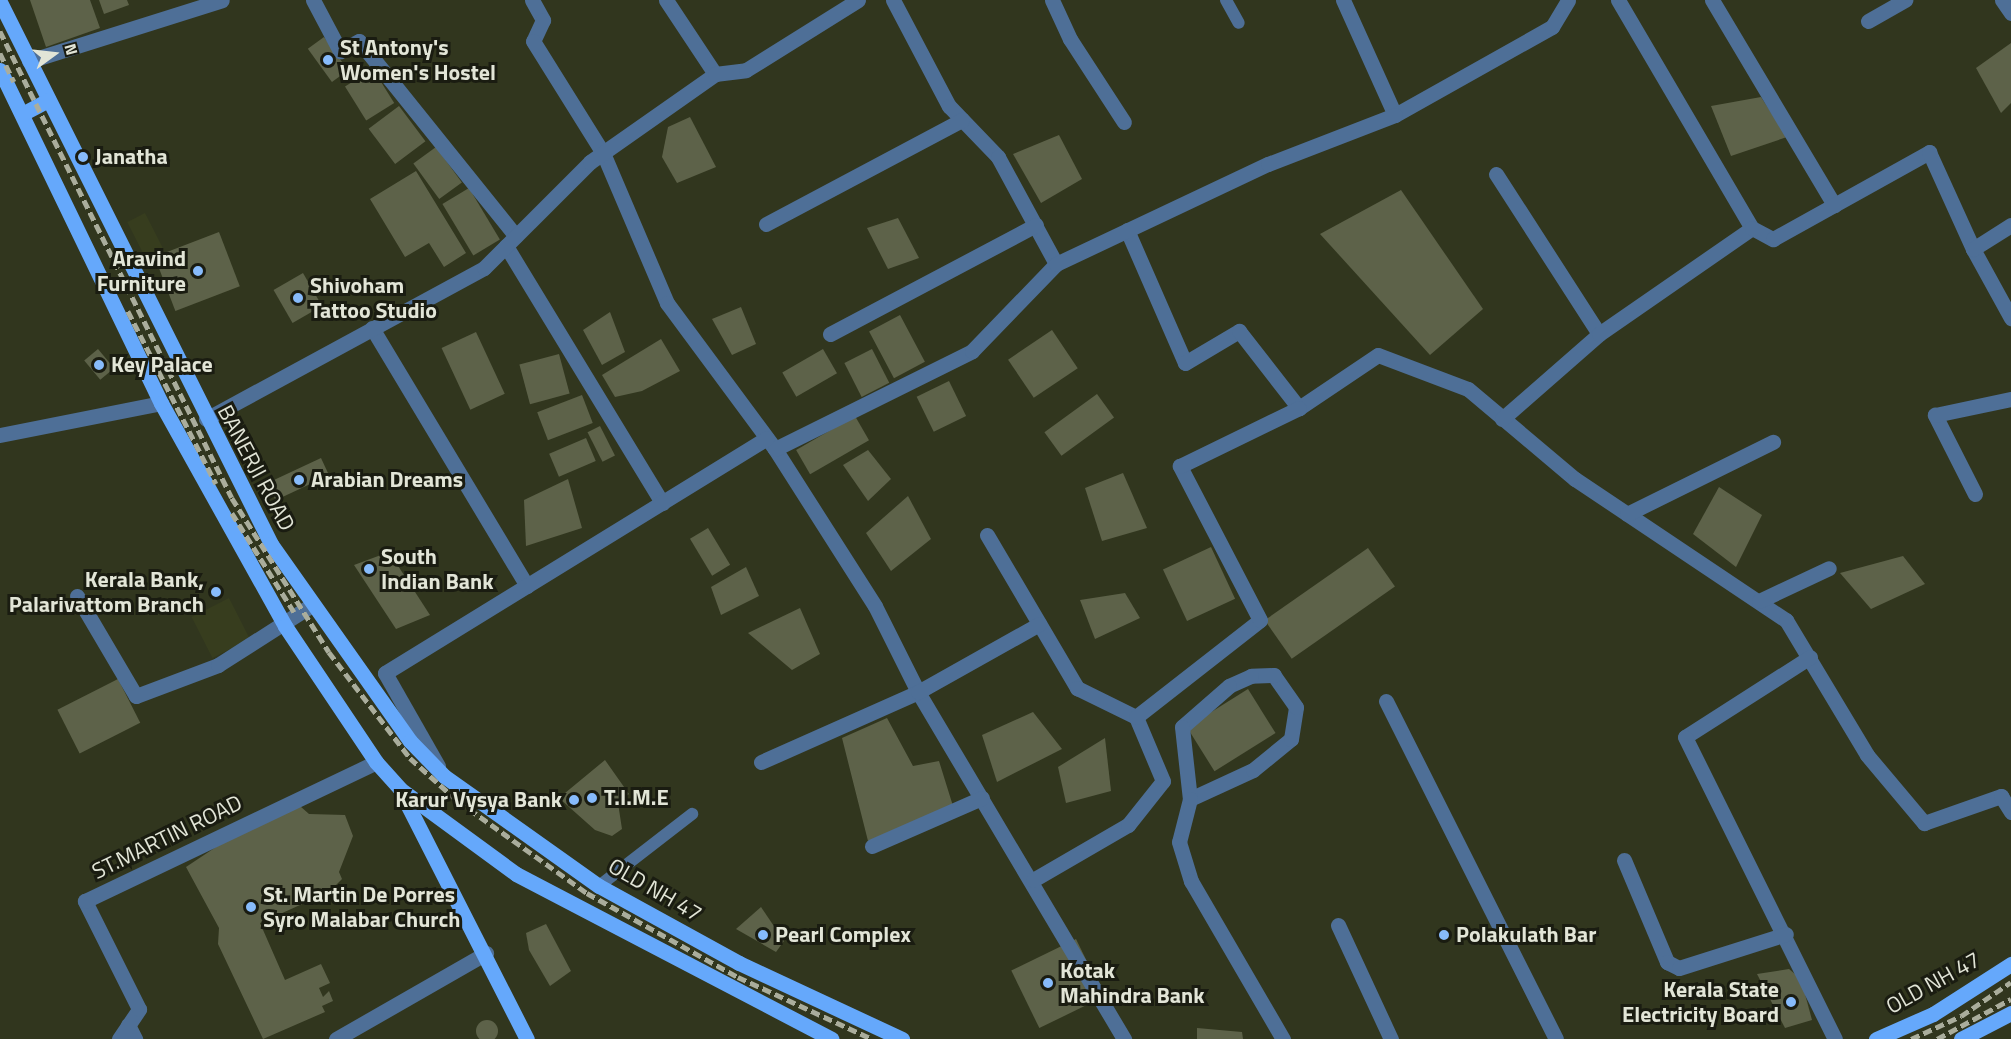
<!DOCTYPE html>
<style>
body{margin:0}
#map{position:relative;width:2011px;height:1039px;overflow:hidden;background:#31361e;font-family:"Titillium Web",sans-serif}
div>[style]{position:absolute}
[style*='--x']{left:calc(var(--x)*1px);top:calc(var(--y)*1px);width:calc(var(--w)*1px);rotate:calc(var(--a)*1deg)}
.built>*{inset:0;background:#373d1e;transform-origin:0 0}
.building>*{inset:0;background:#5d6249;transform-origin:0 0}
.round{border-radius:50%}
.service>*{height:12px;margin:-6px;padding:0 6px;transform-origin:6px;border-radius:6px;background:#4e6f97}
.minor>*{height:15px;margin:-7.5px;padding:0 7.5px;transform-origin:7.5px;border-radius:7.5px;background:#4e6f97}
.primary>*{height:15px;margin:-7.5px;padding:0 7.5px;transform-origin:7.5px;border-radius:7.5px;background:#65a8fb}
.rail>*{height:4.5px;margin-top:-2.25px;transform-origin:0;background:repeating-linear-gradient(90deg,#aaad9c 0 9px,transparent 0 13.5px)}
.dots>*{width:16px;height:16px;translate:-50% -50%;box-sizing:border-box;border:3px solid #1a1c11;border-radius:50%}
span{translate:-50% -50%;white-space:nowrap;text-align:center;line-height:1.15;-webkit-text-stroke:6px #1a1c11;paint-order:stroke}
.poi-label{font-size:22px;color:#e2e5d7;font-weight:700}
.left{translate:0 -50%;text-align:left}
.right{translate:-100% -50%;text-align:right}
.street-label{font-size:22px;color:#e2e5d7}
.north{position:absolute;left:24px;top:24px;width:60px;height:60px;-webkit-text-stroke:4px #1a1c11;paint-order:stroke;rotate:75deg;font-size:16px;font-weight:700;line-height:24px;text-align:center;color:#e2e5d7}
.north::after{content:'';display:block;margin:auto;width:21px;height:27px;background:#e2e5d7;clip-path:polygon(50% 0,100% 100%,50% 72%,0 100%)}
</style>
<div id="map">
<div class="built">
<i style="left:145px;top:213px;width:39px;height:20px;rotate:63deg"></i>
<i style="left:229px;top:598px;width:46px;height:42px;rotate:63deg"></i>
</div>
<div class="building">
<i style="clip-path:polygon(30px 0,90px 0,100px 28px,46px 47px)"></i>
<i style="clip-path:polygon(99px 0,127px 0,129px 5px,104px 14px)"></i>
<i style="left:324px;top:37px;width:41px;height:20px;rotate:54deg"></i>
<i style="clip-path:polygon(2011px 43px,2011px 103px,2001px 113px,1976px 68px)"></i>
<i style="left:373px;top:69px;width:40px;height:33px;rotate:58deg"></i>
<i style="clip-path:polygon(1761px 97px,1787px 137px,1731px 156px,1711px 106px)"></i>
<i style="left:399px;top:106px;width:44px;height:38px;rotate:53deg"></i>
<i style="clip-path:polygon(690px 117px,716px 167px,677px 183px,662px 157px,668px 127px)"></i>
<i style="clip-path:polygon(1059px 135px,1082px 179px,1041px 203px,1013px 154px)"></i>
<i style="left:436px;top:147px;width:44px;height:28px;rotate:54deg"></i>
<i style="clip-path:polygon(416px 171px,466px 253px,444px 267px,429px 243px,405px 257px,370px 199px)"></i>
<i style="left:469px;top:188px;width:60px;height:31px;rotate:59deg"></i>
<i style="clip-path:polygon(1401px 190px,1483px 309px,1430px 355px,1320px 234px)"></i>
<i style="clip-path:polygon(898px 218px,919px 258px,888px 269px,867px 228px)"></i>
<i style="left:219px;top:232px;width:58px;height:69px;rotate:69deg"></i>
<i style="left:303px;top:273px;width:38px;height:34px;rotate:60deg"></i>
<i style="clip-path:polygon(741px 307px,756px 344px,732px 355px,712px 319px)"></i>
<i style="clip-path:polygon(610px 312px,625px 352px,602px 365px,583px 330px)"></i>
<i style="left:900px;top:315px;width:53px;height:35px;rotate:62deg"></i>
<i style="left:1052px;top:330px;width:46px;height:53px;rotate:56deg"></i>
<i style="left:476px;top:332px;width:68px;height:38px;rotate:65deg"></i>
<i style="clip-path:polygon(661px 339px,680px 371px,642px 391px,615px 397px,602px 375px)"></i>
<i style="left:98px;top:349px;width:25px;height:18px;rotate:50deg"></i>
<i style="left:823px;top:349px;width:28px;height:47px;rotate:60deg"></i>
<i style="left:872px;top:349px;width:38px;height:31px;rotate:63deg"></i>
<i style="left:559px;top:354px;width:41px;height:41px;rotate:75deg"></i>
<i style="left:949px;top:381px;width:39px;height:36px;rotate:64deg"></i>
<i style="left:1097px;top:394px;width:29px;height:65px;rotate:54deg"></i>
<i style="left:582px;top:395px;width:30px;height:48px;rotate:69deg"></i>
<i style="left:855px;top:416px;width:28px;height:68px;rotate:60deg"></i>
<i style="left:600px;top:426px;width:33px;height:14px;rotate:63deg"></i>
<i style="left:586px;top:438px;width:25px;height:40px;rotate:67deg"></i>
<i style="clip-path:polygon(868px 450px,891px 479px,868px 501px,843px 465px)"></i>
<i style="left:321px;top:458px;width:19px;height:59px;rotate:65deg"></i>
<i style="clip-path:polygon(1123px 473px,1147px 528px,1102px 541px,1085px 488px)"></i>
<i style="clip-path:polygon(568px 479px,582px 528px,526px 546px,524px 500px)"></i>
<i style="clip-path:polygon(1719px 487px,1762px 515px,1736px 567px,1693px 534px)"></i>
<i style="clip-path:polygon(908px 496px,931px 539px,891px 571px,866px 533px)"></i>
<i style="left:708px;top:528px;width:43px;height:21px;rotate:59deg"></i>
<i style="left:1211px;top:547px;width:57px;height:53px;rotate:65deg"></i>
<i style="left:1368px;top:548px;width:47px;height:126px;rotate:55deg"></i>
<i style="clip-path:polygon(389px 552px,430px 615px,396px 629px,354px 565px)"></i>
<i style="clip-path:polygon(1903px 556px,1925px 584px,1871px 609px,1840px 573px)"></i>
<i style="clip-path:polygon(746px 567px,759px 596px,721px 615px,711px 587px)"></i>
<i style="clip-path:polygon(1125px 593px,1140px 618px,1095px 639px,1080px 600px)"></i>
<i style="clip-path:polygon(800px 608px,820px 654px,792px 670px,748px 633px)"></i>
<i style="left:118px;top:679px;width:49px;height:68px;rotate:63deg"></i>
<i style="left:1248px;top:689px;width:52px;height:72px;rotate:58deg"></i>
<i style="clip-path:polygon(1033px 712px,1062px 749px,997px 782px,982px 735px)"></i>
<i style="clip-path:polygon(887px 718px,913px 766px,939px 761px,953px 806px,868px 841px,842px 738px)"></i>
<i style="clip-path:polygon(1105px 738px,1111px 791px,1066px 803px,1058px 767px)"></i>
<i style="clip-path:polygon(605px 760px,629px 794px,618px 803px,622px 829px,612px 836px,595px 830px,559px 798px)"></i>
<i style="clip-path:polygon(300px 806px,309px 814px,345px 815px,353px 836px,339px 872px,342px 879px,329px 892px,260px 923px,285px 980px,321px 964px,330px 983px,319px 988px,323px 997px,329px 991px,333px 1001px,322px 1006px,325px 1012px,263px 1039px,218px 944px,219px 928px,186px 867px,231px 837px)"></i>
<i style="clip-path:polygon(761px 907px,784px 941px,776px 952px,736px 929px)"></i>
<i style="clip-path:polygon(546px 924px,571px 971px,550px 986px,529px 950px,526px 933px)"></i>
<i style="left:1076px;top:939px;width:64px;height:72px;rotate:64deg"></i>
<i style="clip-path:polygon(1789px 969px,1801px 979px,1812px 1020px,1785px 1028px,1757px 974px)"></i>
<i class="round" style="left:476px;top:1020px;width:22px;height:22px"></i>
<i style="clip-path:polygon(1197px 1028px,1242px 1032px,1243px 1039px,1197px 1039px)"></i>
</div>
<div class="service">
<i style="--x:1226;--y:0;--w:26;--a:61"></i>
<i style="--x:599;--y:886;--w:118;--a:-37.7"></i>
</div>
<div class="minor">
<i style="--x:313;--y:0;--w:58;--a:62.1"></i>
<i style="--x:340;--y:51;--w:21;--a:-28"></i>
<i style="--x:359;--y:41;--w:250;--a:51.2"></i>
<i style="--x:532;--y:0;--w:23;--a:61"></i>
<i style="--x:543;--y:20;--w:23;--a:115"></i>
<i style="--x:533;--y:41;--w:132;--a:58"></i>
<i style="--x:603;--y:153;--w:163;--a:66.9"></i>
<i style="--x:667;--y:303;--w:182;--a:53.5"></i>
<i style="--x:775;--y:449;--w:186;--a:57.5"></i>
<i style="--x:875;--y:606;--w:96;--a:63.4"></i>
<i style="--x:918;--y:692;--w:404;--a:59.3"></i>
<i style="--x:666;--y:0;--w:89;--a:56.5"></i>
<i style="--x:893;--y:0;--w:120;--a:62.2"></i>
<i style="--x:949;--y:106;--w:71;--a:46.1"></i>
<i style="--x:998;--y:157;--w:122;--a:61.5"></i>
<i style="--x:1052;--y:0;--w:43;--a:65.2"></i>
<i style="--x:1070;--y:39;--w:99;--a:57"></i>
<i style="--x:1343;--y:0;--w:126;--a:65.7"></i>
<i style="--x:1395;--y:115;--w:180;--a:-29.3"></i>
<i style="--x:1552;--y:27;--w:31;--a:-59"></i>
<i style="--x:1618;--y:0;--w:264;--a:59.6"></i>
<i style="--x:1712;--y:0;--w:239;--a:59.2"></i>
<i style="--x:2002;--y:0;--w:16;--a:55"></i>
<i style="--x:1868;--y:21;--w:43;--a:-29.6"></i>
<i style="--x:29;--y:61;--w:202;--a:-17.5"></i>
<i style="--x:1496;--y:174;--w:190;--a:57.2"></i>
<i style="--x:766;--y:224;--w:222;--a:-28"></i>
<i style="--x:1127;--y:230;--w:145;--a:66.4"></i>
<i style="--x:1185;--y:363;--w:63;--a:-30.7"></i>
<i style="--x:1239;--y:331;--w:98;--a:52.1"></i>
<i style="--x:1299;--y:408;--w:95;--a:-33.9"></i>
<i style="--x:1378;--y:355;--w:96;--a:20.7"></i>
<i style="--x:1468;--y:389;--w:140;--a:40.1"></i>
<i style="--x:1575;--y:479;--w:254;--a:33.8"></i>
<i style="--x:1786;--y:620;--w:157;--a:59"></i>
<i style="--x:1867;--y:755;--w:89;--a:50"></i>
<i style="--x:1924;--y:823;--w:82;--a:-19.3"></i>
<i style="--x:2001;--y:796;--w:19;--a:58"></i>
<i style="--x:506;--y:246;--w:301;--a:58.7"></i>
<i style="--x:1973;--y:249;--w:79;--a:61.2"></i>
<i style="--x:372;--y:328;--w:301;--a:59"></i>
<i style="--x:830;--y:334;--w:233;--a:-27.9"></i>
<i style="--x:206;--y:419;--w:316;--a:-28.5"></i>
<i style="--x:484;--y:268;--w:150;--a:-45"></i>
<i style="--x:590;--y:162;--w:153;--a:-35.1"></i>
<i style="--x:715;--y:74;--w:31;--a:-7"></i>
<i style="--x:746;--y:70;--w:132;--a:-32"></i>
<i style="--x:1502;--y:419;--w:129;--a:-41.2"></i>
<i style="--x:1599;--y:334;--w:186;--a:-34.7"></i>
<i style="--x:1752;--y:228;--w:24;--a:28"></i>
<i style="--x:1773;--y:239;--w:179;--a:-29.1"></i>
<i style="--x:1929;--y:152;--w:107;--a:65.6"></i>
<i style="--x:1973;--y:249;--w:45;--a:-32.3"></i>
<i style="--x:0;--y:435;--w:164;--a:-11.2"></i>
<i style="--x:775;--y:449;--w:220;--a:-26.4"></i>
<i style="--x:972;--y:351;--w:121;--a:-46"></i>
<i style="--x:1056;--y:264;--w:234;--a:-25.3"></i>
<i style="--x:1268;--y:164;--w:136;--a:-21.1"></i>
<i style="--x:1975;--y:494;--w:89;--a:-116.9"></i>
<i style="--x:1935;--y:415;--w:78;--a:-11.9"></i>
<i style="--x:1627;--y:514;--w:163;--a:-26.3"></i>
<i style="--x:987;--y:535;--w:178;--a:59.5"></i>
<i style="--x:1077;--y:688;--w:66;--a:26.2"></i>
<i style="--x:77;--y:596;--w:116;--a:59.5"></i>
<i style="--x:136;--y:696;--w:88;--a:-20.7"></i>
<i style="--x:218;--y:665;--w:112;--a:-32.6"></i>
<i style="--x:1759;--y:601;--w:77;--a:-25.2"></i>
<i style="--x:1810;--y:657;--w:148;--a:147.4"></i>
<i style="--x:1685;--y:737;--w:337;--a:63.6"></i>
<i style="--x:1386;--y:701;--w:378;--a:63.3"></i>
<i style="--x:761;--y:762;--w:172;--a:-24"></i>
<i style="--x:918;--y:692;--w:139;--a:-29.3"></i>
<i style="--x:438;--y:766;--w:107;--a:-119.7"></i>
<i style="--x:385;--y:673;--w:448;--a:-31.6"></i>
<i style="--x:1190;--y:799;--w:69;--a:-24.7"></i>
<i style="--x:1253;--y:770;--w:49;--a:-39.2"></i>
<i style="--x:1291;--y:739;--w:32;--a:-81"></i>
<i style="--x:1296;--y:707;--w:39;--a:-125"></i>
<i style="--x:1274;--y:675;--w:23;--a:178"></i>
<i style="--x:1251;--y:676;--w:24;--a:156"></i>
<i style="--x:1229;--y:686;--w:62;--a:138.9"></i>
<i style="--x:1182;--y:727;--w:72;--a:83.7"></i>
<i style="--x:1190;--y:799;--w:44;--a:104.3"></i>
<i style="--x:1179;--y:842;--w:41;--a:72.9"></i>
<i style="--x:1191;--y:881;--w:183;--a:59.8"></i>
<i style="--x:872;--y:846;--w:120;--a:-23.6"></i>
<i style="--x:1624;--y:860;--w:111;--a:67.1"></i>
<i style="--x:1667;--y:962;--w:13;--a:27"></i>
<i style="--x:1679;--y:968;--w:112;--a:-17.6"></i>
<i style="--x:1033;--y:880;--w:110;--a:-30.1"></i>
<i style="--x:1128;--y:825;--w:56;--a:-51.5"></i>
<i style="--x:1163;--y:781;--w:69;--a:-112.9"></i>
<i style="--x:1136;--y:717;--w:157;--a:-38"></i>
<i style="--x:1260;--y:620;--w:174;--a:-117.5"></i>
<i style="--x:1180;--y:466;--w:132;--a:-26"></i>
<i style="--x:1338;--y:925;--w:126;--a:65.1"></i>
<i style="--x:128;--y:1025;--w:16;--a:63"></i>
<i style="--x:119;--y:1039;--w:36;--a:-56"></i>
<i style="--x:139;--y:1009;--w:121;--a:-116.6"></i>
<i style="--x:85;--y:901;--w:322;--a:-25.5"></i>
<i style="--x:336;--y:1039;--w:173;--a:-29.8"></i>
</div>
<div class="primary">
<i style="--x:0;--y:2;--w:606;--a:63.43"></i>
<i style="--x:271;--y:544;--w:241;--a:54.8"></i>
<i style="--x:410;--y:741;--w:49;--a:45.8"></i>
<i style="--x:444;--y:776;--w:190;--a:35.4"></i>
<i style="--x:599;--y:886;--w:160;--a:28.8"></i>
<i style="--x:739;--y:963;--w:180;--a:25"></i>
<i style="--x:0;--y:70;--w:370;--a:64.2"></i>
<i style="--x:161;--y:403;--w:255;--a:60.9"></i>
<i style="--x:285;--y:626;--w:164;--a:56.2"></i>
<i style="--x:376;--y:762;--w:36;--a:48"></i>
<i style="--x:400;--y:789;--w:144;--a:36.2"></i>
<i style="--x:516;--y:874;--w:356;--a:27.6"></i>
<i style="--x:22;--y:114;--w:30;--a:-28"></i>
<i style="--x:401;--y:792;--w:277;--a:63"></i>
<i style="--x:1876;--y:1039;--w:62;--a:-23.7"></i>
<i style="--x:1933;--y:1014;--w:93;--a:-32.7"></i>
<i style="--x:1961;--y:1039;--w:56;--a:-27.5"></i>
</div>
<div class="rail">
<i style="--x:0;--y:31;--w:521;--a:63.58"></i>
<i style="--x:232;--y:498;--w:182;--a:57.8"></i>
<i style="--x:329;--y:652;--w:133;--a:52.6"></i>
<i style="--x:410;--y:758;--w:64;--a:41.9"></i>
<i style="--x:458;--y:801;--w:158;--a:35.5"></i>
<i style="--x:587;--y:893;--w:173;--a:29.1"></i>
<i style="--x:738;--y:977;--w:148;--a:24.8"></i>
<i style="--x:0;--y:53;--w:32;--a:64"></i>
<i style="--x:128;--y:311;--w:194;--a:63"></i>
<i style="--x:232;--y:513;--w:117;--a:57.9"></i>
<i style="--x:1911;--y:1039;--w:55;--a:-24.7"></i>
<i style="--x:1961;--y:1016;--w:60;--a:-34.2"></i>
<i style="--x:1937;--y:1039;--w:84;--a:-28.4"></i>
</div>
<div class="dots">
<i style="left:328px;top:60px;background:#87bbfb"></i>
<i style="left:83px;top:157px;background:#87bbfb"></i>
<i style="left:198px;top:271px;background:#87bbfb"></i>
<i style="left:298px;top:298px;background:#87bbfb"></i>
<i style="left:99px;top:365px;background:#87bbfb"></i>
<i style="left:299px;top:480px;background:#87bbfb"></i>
<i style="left:369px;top:569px;background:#87bbfb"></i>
<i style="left:216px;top:592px;background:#87bbfb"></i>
<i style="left:592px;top:798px;background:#87bbfb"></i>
<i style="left:574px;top:800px;background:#87bbfb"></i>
<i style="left:251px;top:907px;background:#87bbfb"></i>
<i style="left:763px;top:935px;background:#87bbfb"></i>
<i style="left:1444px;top:935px;background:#87bbfb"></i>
<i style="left:1048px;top:983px;background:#87bbfb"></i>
<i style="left:1791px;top:1002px;background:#87bbfb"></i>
</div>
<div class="poi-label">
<span class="left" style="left:340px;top:60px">St Antony's<br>Women's Hostel</span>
<span class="left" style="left:95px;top:157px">Janatha</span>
<span class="right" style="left:186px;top:271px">Aravind<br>Furniture</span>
<span class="left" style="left:310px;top:298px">Shivoham<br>Tattoo Studio</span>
<span class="left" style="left:111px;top:365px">Key Palace</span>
<span class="left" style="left:311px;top:480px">Arabian Dreams</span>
<span class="left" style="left:381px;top:569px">South<br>Indian Bank</span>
<span class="right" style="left:204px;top:592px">Kerala Bank,<br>Palarivattom Branch</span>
<span class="left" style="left:604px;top:798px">T.I.M.E</span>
<span class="right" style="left:562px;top:800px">Karur Vysya Bank</span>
<span class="left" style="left:263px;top:907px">St. Martin De Porres<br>Syro Malabar Church</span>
<span class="left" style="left:775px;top:935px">Pearl Complex</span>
<span class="left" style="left:1456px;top:935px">Polakulath Bar</span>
<span class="left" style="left:1060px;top:983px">Kotak<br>Mahindra Bank</span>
<span class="right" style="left:1779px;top:1002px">Kerala State<br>Electricity Board</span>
</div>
<div class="street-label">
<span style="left:256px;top:468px;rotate:62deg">BANERJI ROAD</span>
<span style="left:167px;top:837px;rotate:-26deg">ST.MARTIN ROAD</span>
<span style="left:655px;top:890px;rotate:30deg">OLD NH 47</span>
<span style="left:1933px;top:983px;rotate:-29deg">OLD NH 47</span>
</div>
<div class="north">N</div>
</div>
